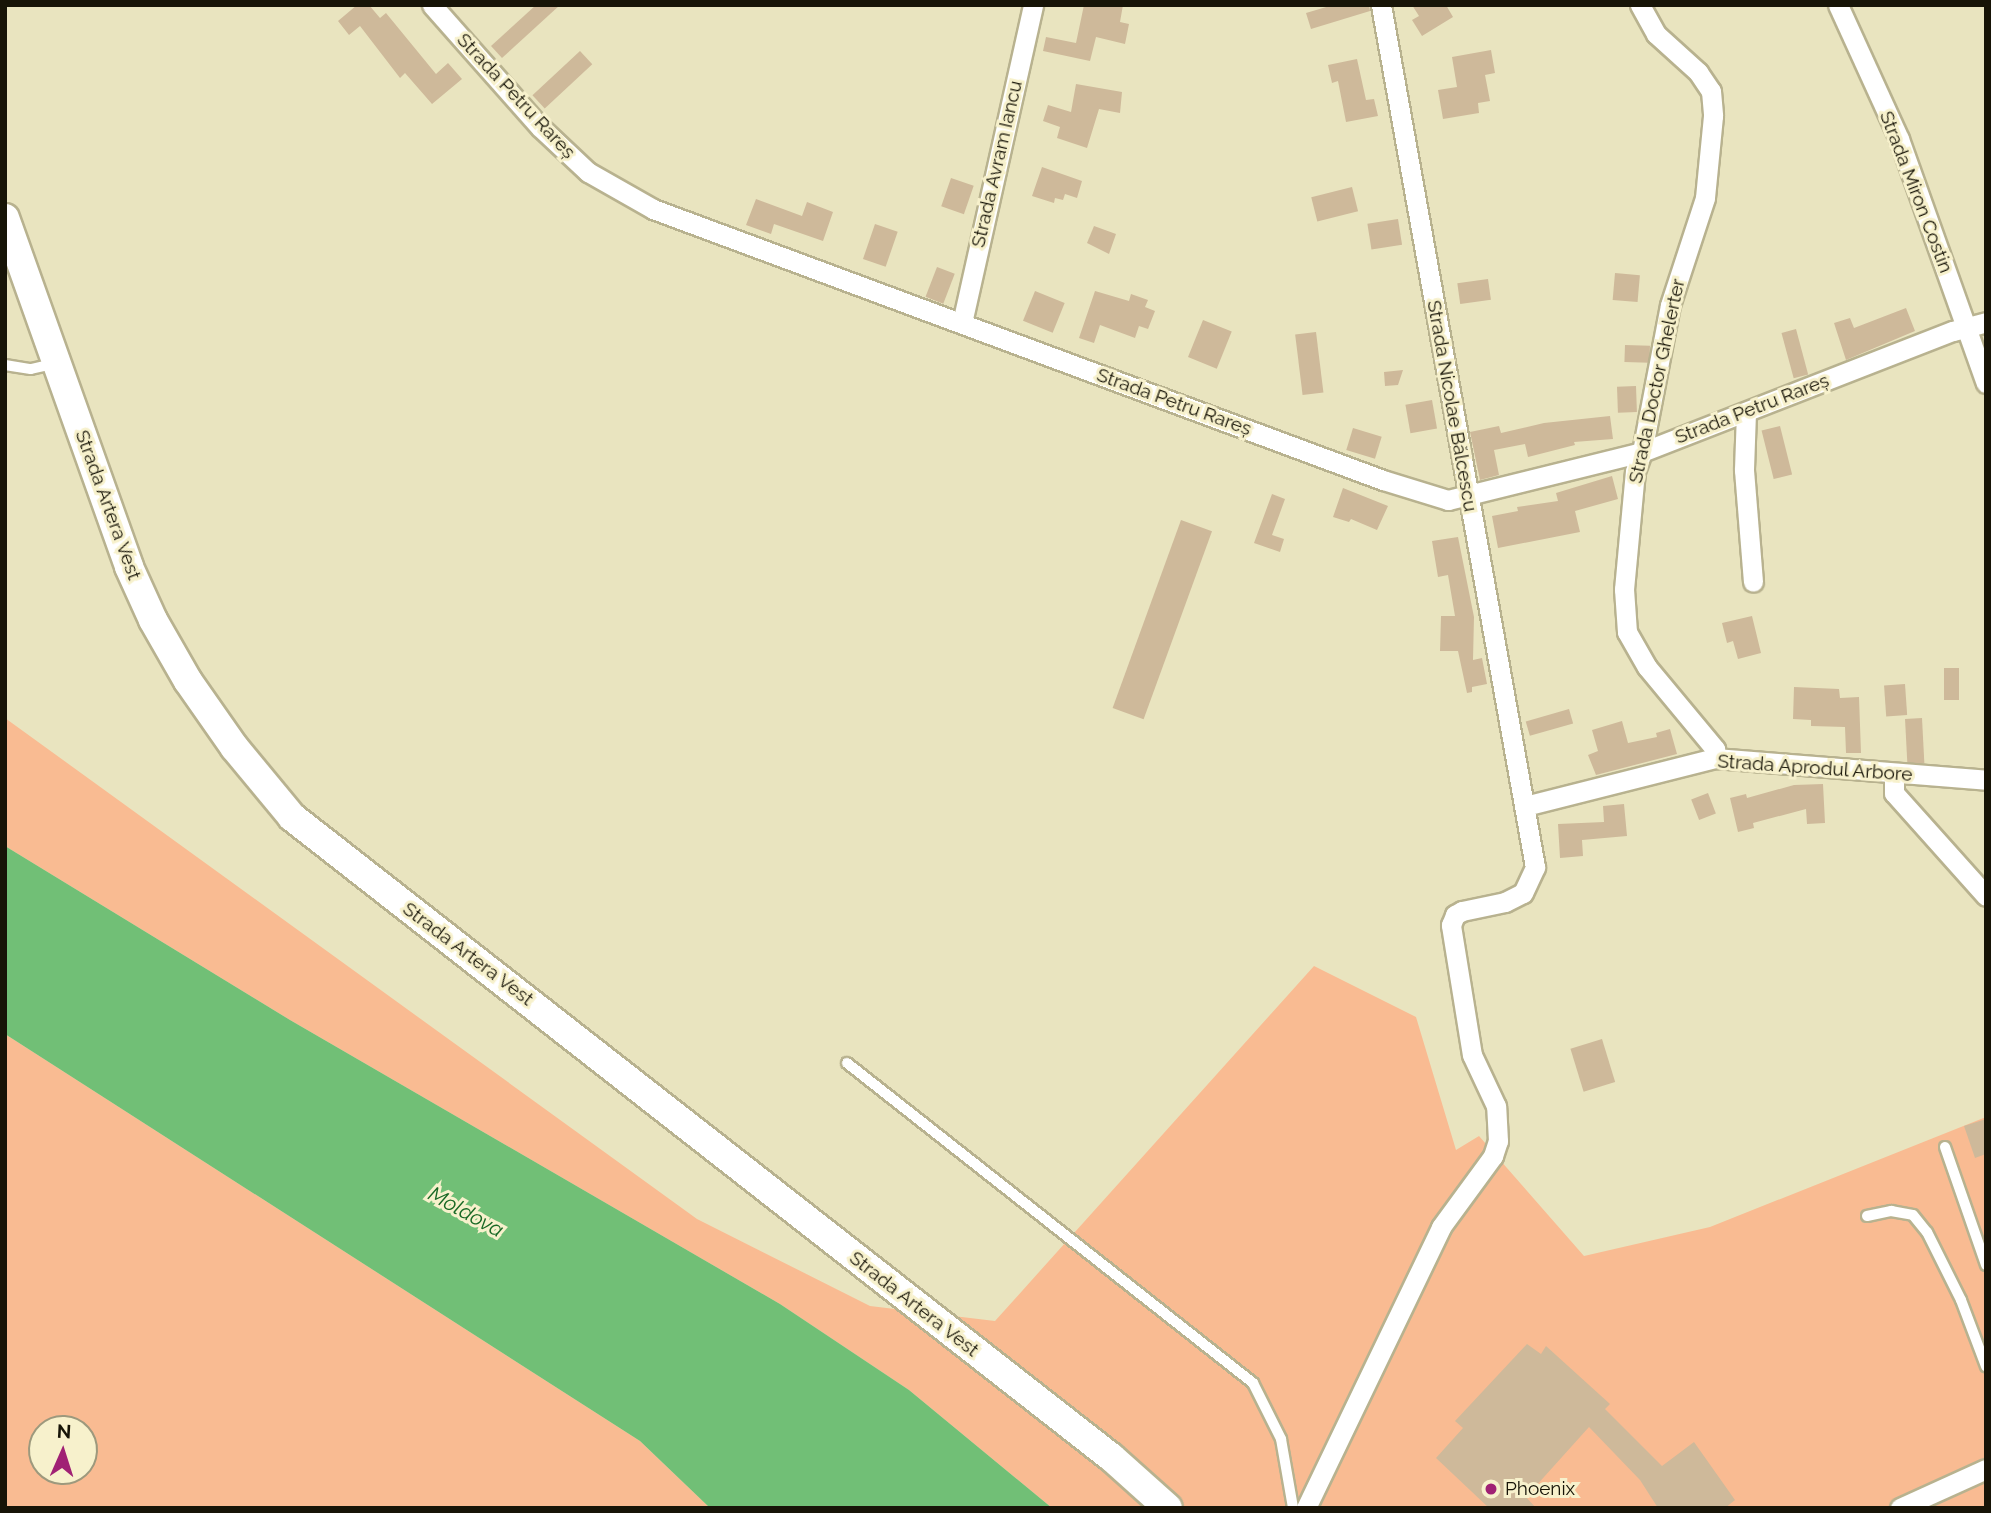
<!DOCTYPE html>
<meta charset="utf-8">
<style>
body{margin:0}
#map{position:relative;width:1991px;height:1513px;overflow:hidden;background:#e9e4bf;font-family:Raleway,sans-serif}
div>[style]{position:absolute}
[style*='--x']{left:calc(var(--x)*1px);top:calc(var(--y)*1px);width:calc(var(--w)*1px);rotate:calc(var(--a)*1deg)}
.green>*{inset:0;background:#f9bb92}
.water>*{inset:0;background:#71bf76}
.building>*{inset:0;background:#ceb99a;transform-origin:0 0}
.roads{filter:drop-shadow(2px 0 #b8b28f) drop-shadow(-2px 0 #b8b28f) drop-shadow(0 2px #b8b28f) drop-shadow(0 -2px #b8b28f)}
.service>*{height:10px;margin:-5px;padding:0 5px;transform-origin:5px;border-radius:5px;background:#fff}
.minor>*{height:19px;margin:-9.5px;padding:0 9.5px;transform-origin:9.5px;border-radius:9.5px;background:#fff}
.secondary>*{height:28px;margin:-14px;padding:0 14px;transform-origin:14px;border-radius:14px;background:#fff}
.dots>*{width:19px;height:19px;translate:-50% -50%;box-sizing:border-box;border:4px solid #f7f1cc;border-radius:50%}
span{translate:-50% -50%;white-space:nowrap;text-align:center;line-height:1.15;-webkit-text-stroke:6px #f7f1cc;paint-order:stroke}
.street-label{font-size:19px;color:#171407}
.poi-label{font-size:19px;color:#171407}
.left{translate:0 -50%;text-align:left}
.water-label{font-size:21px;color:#196925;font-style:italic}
.frame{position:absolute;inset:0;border:7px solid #171407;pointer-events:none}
.north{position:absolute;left:28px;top:1415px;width:70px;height:70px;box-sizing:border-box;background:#f7f1cc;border:2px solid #9d997d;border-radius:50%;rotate:3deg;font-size:19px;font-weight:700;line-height:28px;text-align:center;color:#171407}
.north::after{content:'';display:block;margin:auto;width:24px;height:32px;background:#a02174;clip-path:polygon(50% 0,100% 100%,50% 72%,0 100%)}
</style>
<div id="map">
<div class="green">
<i style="clip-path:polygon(5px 718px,697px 1219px,870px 1306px,995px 1321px,1314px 966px,1416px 1017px,1456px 1150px,1479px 1136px,1584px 1256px,1710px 1227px,1986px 1117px,1986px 1508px,1052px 1508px,909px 1390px,780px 1304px,290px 1020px,5px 846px)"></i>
<i style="clip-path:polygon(evenodd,5px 1034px,640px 1441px,710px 1508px,5px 1508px,5px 1034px,42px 1429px,84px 1429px,84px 1471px,42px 1471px,42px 1429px)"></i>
</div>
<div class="water">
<i style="clip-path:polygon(5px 846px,290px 1020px,780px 1304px,909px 1390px,1052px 1508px,710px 1508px,640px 1441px,5px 1034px)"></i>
</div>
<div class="building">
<i style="clip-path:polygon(357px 5px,369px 5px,380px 18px,386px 13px,436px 74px,448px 63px,462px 79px,432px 104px,405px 73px,400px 78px,360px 26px,349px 35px,338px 21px)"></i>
<i style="clip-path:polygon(536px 5px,560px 5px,502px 58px,491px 46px)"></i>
<i style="clip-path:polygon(1084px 5px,1123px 5px,1120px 22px,1129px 24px,1125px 44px,1096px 37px,1090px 61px,1043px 51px,1046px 37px,1076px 43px)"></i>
<i style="clip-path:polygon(1333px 5px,1369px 5px,1370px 11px,1311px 29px,1306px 13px)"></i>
<i style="clip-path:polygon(1412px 5px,1446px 5px,1453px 17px,1422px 36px,1412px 20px,1419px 16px)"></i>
<i style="clip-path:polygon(1491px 50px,1495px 73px,1485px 75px,1490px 101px,1478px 103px,1479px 113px,1443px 119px,1438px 90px,1457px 87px,1452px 57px)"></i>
<i style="left:580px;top:51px;width:18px;height:65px;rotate:47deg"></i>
<i style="clip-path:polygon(1357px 59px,1366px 100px,1374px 99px,1378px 116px,1346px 122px,1338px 81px,1332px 83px,1328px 65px)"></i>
<i style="clip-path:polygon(1076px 84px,1122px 92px,1120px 113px,1099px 109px,1087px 148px,1057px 138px,1060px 127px,1043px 121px,1048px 105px,1071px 112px)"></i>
<i style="clip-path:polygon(1042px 167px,1082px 181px,1077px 198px,1065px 194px,1063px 200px,1055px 198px,1054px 203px,1032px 196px)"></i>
<i style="left:951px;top:178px;width:24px;height:30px;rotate:19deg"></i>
<i style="left:1352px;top:187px;width:25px;height:42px;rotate:76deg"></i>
<i style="clip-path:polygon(756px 199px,802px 216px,807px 202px,833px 212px,823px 241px,774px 224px,771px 234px,746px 225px)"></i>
<i style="left:1398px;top:219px;width:26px;height:31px;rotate:81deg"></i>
<i style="left:875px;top:224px;width:24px;height:37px;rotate:19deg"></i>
<i style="clip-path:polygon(1094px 226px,1116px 234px,1109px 254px,1087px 243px)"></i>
<i style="left:937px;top:267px;width:19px;height:32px;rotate:21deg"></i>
<i style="left:1615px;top:273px;width:25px;height:27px;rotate:5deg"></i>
<i style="left:1488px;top:279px;width:21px;height:31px;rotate:82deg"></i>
<i style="left:1035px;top:291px;width:32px;height:32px;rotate:22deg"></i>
<i style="clip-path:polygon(1095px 291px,1129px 301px,1131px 294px,1148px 300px,1145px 307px,1155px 311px,1148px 329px,1139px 326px,1135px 338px,1100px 325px,1094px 343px,1079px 338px)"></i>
<i style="clip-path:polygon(1906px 308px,1915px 331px,1846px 360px,1834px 323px,1850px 318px,1854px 328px)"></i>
<i style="left:1203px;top:320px;width:31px;height:40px;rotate:22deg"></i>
<i style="left:1796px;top:329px;width:47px;height:15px;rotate:75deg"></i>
<i style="left:1316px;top:332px;width:61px;height:21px;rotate:83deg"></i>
<i style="left:1625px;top:345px;width:25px;height:17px;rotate:2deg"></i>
<i style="clip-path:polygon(1403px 370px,1398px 385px,1385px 386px,1384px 372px)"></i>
<i style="left:1636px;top:386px;width:26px;height:19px;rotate:88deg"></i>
<i style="left:1432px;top:400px;width:29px;height:27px;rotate:80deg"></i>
<i style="clip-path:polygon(1610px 416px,1613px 439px,1574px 442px,1575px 445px,1528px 457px,1525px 444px,1494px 450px,1499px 475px,1480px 480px,1470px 432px,1499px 426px,1501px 433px,1544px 423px)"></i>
<i style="left:1780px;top:426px;width:50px;height:19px;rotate:76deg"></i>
<i style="left:1353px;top:428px;width:30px;height:23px;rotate:17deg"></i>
<i style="clip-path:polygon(1612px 476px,1618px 499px,1575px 511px,1580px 532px,1498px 548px,1492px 516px,1518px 511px,1517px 507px,1558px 501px,1556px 493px)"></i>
<i style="clip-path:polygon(1343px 488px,1388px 506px,1377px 530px,1351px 519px,1349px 522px,1333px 517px)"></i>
<i style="clip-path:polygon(1272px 494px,1285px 499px,1272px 535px,1284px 539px,1280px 552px,1254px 543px)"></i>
<i style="left:1181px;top:520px;width:33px;height:200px;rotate:20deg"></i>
<i style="clip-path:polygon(1458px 537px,1474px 617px,1473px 660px,1482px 658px,1487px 684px,1472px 687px,1472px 692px,1467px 693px,1458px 651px,1440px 651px,1441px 616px,1455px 616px,1448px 575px,1438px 577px,1432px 541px)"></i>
<i style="clip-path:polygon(1752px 616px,1761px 653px,1738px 659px,1733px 641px,1727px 643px,1722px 623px)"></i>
<i style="left:1944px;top:668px;width:15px;height:32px"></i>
<i style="left:1905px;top:684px;width:31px;height:21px;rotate:86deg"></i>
<i style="clip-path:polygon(1794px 687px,1839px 689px,1840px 698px,1859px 697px,1861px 753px,1846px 753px,1845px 727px,1811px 726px,1811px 720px,1793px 719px)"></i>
<i style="left:1569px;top:709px;width:15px;height:45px;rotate:74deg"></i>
<i style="left:1922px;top:718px;width:45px;height:17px;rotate:87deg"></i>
<i style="clip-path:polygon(1622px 721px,1628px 743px,1657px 737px,1656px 733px,1670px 729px,1677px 754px,1596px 775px,1588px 755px,1598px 751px,1592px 730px)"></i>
<i style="clip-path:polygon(1823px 784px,1825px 823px,1807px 824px,1806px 809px,1753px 823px,1754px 828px,1738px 832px,1730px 798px,1746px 794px,1747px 798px,1794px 785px)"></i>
<i style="left:1708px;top:793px;width:22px;height:18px;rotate:69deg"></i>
<i style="clip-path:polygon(1624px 804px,1627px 836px,1582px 840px,1583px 856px,1560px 858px,1558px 824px,1604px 822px,1603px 806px)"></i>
<i style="left:1602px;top:1039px;width:45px;height:33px;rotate:73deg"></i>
<i style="clip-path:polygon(1986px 1119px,1986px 1154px,1975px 1158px,1964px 1126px)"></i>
<i style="clip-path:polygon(1527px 1344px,1541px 1354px,1546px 1346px,1610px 1404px,1605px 1409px,1662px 1466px,1694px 1442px,1735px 1500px,1725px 1508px,1658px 1508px,1640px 1480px,1589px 1427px,1526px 1497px,1536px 1508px,1489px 1508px,1436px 1458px,1463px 1428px,1455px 1421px)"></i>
</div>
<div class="roads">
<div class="service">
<i style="--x:5;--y:365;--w:26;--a:9"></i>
<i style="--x:31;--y:369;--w:23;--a:-13"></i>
<i style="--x:847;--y:1063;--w:517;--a:38.24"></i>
<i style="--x:1253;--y:1383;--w:63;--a:63.4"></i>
<i style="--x:1281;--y:1439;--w:70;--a:80.1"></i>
<i style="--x:1945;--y:1147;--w:125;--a:70.8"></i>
<i style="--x:1867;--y:1216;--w:25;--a:-12"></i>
<i style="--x:1891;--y:1211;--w:22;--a:10"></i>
<i style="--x:1913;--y:1215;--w:22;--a:51"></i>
<i style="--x:1927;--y:1232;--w:76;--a:63.4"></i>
<i style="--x:1961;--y:1300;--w:71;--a:69.3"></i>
</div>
<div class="minor">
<i style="--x:432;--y:5;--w:163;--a:48.5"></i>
<i style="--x:540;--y:127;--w:66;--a:43.2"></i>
<i style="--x:588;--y:172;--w:75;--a:29.6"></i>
<i style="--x:653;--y:209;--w:779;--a:20.37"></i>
<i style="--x:1383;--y:480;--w:68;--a:17.1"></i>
<i style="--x:1448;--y:500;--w:200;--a:-13.9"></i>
<i style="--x:1642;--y:452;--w:334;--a:-21.3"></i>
<i style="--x:1953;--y:331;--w:34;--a:-15"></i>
<i style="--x:1640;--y:5;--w:33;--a:61"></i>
<i style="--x:1656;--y:34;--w:57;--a:42.1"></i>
<i style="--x:1698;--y:72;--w:23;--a:56"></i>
<i style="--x:1711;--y:91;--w:25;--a:85"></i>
<i style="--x:1713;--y:116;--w:82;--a:95.6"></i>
<i style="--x:1705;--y:198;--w:113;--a:108.1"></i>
<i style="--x:1670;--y:305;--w:150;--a:100.8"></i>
<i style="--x:1642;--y:452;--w:20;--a:110"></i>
<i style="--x:1635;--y:471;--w:119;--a:95.3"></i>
<i style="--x:1624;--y:589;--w:43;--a:86"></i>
<i style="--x:1627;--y:632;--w:40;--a:60.3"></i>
<i style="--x:1647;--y:667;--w:107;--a:50.3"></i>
<i style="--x:1715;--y:749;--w:9;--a:90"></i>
<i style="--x:1838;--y:5;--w:147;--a:65.5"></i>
<i style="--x:1899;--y:139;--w:259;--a:70.4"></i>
<i style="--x:962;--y:323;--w:326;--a:-77.4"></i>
<i style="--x:1746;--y:412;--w:58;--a:92"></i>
<i style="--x:1744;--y:470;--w:112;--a:85.4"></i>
<i style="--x:1894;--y:774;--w:19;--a:90"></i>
<i style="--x:1894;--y:793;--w:138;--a:48.2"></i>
<i style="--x:1525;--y:806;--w:196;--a:-14.2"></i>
<i style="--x:1715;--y:758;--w:272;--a:4.6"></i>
<i style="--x:1306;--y:1508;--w:312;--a:-64.3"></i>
<i style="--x:1441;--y:1227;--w:88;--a:-53.8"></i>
<i style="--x:1493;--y:1156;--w:16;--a:-72"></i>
<i style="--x:1498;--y:1141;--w:35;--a:-93"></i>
<i style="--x:1496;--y:1106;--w:56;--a:-115.2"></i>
<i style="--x:1472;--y:1055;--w:132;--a:-99.2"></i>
<i style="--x:1451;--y:925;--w:11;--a:-68"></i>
<i style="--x:1455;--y:915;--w:8;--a:-30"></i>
<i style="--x:1462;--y:911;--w:44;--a:-11.8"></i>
<i style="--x:1505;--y:902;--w:20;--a:-27"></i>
<i style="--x:1523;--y:893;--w:29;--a:-65"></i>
<i style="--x:1535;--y:867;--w:876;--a:-100.13"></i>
<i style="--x:1900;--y:1508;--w:94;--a:-24.4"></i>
</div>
<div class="secondary">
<i style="--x:5;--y:218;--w:370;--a:70.4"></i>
<i style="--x:129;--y:567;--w:58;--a:65.6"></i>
<i style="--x:153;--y:620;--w:70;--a:60.2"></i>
<i style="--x:188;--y:681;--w:82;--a:55"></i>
<i style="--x:235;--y:748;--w:89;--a:50.4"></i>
<i style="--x:292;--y:817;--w:1039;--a:38.01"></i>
<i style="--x:1111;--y:1457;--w:76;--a:41.8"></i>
</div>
</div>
<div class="dots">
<i style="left:1491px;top:1489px;background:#a02174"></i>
</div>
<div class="street-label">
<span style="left:516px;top:96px;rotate:47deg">Strada Petru Rareș</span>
<span style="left:997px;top:164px;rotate:-77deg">Strada Avram Iancu</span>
<span style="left:1916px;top:192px;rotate:69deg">Strada Miron Costin</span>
<span style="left:1657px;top:381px;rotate:-78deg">Strada Doctor Ghelerter</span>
<span style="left:1174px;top:402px;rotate:20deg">Strada Petru Rareș</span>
<span style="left:1452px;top:406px;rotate:80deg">Strada Nicolae Bălcescu</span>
<span style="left:1752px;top:409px;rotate:-21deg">Strada Petru Rareș</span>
<span style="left:108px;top:505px;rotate:70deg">Strada Artera Vest</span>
<span style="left:1815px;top:768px;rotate:4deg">Strada Aprodul Arbore</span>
<span style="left:468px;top:954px;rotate:37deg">Strada Artera Vest</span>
<span style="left:914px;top:1304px;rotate:38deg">Strada Artera Vest</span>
</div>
<div class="poi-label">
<span class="left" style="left:1505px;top:1489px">Phoenix</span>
</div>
<div class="water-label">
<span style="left:466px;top:1212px;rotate:29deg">Moldova</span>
</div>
<div class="frame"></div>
<div class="north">N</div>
</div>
